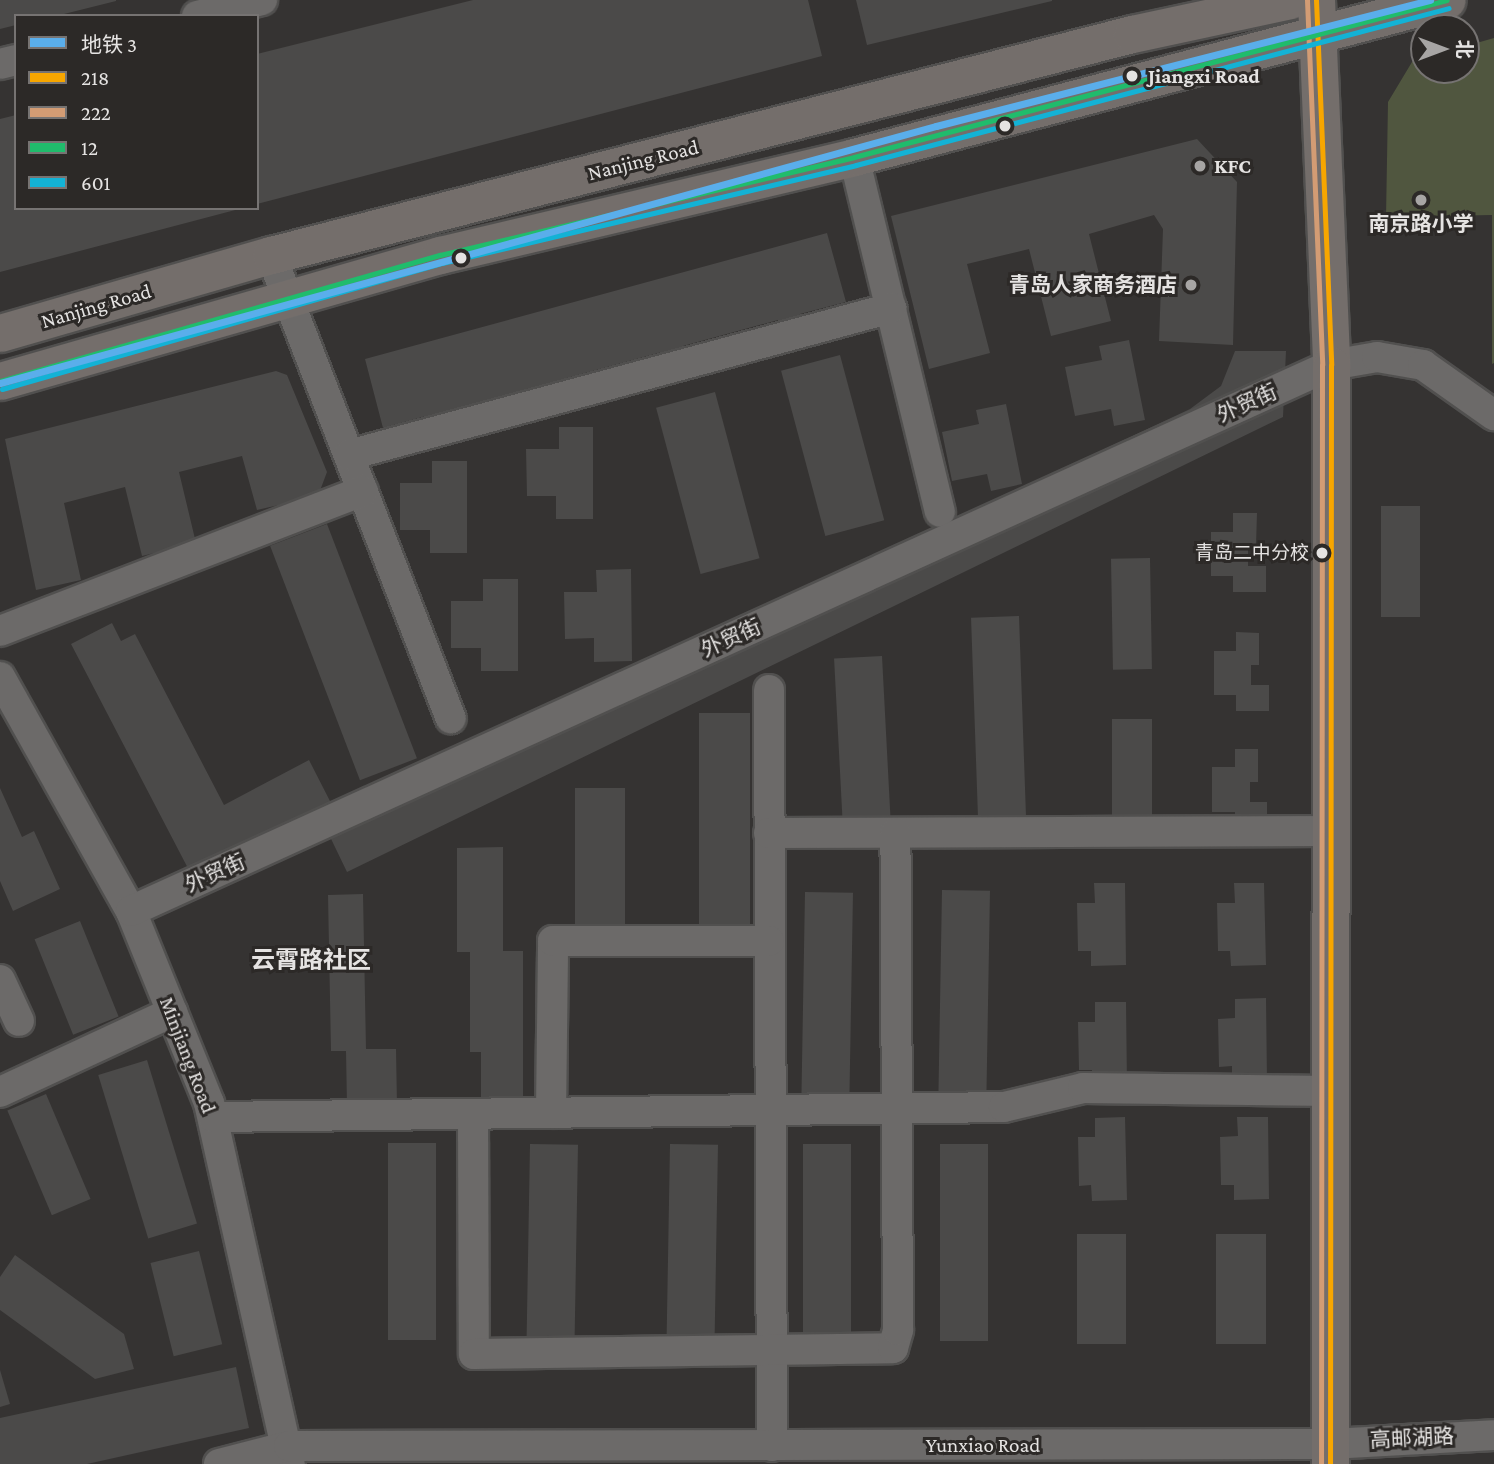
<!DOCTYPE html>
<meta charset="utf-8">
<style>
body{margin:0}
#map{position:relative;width:1494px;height:1464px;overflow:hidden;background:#353332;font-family:"Crimson Pro","Noto Sans SC",serif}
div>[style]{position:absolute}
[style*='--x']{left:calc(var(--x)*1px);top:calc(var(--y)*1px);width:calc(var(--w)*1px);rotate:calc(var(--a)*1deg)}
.green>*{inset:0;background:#50563f}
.building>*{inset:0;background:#4b4a49;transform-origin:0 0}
.roads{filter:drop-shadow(2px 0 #51504f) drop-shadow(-2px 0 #51504f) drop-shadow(0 2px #51504f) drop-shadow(0 -2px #51504f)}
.minor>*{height:30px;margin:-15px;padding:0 15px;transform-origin:15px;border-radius:15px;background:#6c6a69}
.major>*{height:37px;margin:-18.5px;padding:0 18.5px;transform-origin:18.5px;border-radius:18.5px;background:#746e6b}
.bus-1>*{height:5px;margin:-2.5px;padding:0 2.5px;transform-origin:2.5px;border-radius:2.5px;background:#f7a600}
.bus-2>*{height:5px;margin:-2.5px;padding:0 2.5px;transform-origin:2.5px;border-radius:2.5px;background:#d39c74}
.bus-3>*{height:5px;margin:-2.5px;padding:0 2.5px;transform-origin:2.5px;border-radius:2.5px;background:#20bc6c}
.bus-4>*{height:5px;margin:-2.5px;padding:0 2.5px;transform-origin:2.5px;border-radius:2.5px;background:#13b2d5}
.metro-1>*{height:7px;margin:-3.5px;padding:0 3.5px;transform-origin:3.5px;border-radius:3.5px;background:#5aaeeb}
.dots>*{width:19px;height:19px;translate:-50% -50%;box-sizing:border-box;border:4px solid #2c2927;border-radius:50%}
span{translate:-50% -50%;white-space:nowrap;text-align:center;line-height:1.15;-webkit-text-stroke:6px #2c2927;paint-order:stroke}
.bus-label{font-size:19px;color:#e5e3e2}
.right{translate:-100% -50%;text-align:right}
.stop-label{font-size:21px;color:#e5e3e2;font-weight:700}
.left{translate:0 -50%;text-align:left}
.street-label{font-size:21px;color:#e5e3e2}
.poi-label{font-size:21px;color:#e5e3e2;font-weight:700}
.quarter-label{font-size:24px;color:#e5e3e2;font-weight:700}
.legend{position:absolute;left:14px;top:14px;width:245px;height:196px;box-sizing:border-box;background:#2c2927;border:2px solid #767372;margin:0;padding:9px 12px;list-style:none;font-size:21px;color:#e5e3e2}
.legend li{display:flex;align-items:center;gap:14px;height:35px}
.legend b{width:35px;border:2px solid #767372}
.north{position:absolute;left:1410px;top:14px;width:70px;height:70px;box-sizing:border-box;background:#2c2927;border:2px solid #767372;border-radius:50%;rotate:90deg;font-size:19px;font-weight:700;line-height:28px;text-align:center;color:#e5e3e2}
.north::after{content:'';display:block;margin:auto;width:24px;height:32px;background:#a7a5a4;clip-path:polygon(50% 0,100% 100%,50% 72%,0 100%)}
</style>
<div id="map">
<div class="green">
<i style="clip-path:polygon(1494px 38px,1494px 363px,1492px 364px,1492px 215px,1386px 217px,1388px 102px,1412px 62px,1424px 58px,1424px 70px,1466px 70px,1466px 46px)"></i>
</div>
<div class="building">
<i style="clip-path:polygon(0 0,116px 0,116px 1px,56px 16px,16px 16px,16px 25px,0 29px)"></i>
<i style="clip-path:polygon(473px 0,808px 0,822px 56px,257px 204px,257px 54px)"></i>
<i style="clip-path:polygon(856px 0,1052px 0,1052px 1px,867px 45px)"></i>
<i style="clip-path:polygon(16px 115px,16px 208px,239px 209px,0 272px,0 119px)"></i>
<i style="clip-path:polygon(1197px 139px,1237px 182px,1233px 345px,1159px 341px,1163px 229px,1154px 215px,1089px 234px,1111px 321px,1051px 336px,1029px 249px,967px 264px,990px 353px,929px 369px,891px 216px)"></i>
<i style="clip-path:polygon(827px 233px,846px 302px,800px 314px,798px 324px,778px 320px,683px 346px,681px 356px,662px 352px,567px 378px,565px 387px,546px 384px,447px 411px,445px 420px,426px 416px,383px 428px,365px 359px)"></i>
<i style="clip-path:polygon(1129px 340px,1145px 420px,1114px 426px,1111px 409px,1075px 416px,1065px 367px,1102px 360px,1099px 346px)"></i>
<i style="clip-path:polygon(1235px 351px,1286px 351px,1283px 417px,347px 872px,320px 816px,1190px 409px,1221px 386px)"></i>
<i style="left:840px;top:355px;width:171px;height:61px;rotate:75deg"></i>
<i style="clip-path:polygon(276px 371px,287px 375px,327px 472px,318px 496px,257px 510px,242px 456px,179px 472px,196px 543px,142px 556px,125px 487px,64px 503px,81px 580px,36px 590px,5px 439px)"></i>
<i style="left:715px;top:392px;width:172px;height:61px;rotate:75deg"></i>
<i style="clip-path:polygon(1006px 404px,1022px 484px,991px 491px,987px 474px,952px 481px,942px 432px,979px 424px,976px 410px)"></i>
<i style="clip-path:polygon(559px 427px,593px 427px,593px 519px,556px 519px,556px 496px,527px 496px,526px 449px,559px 449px)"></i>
<i style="clip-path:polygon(432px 461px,467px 461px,467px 553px,430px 553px,430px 530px,400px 530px,400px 483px,432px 483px)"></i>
<i style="left:1381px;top:506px;width:39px;height:111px"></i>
<i style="clip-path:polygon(1233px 513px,1257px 513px,1256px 546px,1248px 546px,1248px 566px,1266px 566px,1266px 592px,1233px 592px,1233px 576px,1211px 576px,1211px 532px,1233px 532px)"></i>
<i style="left:327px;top:524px;width:251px;height:61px;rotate:69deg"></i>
<i style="left:1150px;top:558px;width:111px;height:39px;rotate:89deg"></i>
<i style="clip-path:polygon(631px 569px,632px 661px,594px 662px,594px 638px,565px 639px,564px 592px,597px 592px,596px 570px)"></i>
<i style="clip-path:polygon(483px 579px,518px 579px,518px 671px,481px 671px,481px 648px,451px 648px,451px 601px,483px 601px)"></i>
<i style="left:1019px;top:616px;width:211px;height:48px;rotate:88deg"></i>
<i style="clip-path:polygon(112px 623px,121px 641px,135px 634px,224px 805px,309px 760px,331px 803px,192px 876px,71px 644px)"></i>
<i style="clip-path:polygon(1236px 632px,1259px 633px,1259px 665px,1251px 665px,1251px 685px,1269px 685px,1269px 711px,1236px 711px,1236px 695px,1214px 695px,1214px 651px,1236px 651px)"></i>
<i style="left:882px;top:656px;width:171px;height:48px;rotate:87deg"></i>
<i style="left:699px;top:713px;width:51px;height:225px"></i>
<i style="left:1112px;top:719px;width:40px;height:110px"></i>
<i style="clip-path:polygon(1235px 749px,1258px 749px,1258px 782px,1250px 782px,1250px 802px,1267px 802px,1267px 828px,1235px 828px,1235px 812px,1212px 812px,1212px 767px,1235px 767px)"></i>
<i style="clip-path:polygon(0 788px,22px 837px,34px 831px,60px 889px,13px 911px,0 881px)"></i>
<i style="left:575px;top:788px;width:50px;height:147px"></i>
<i style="clip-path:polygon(503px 847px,503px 951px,523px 951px,523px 1104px,481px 1104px,481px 1052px,470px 1052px,470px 952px,457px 952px,457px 848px)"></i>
<i style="clip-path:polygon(1094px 883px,1125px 883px,1126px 965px,1091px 966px,1091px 951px,1078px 951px,1077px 903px,1095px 903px)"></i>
<i style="clip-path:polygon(1234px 883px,1264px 883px,1266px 965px,1231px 966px,1230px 951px,1218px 951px,1217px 903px,1235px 903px)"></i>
<i style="left:942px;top:890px;width:48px;height:215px;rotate:1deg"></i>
<i style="left:805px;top:892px;width:48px;height:215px;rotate:1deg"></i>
<i style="clip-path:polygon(363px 894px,366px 1049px,396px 1049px,397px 1105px,347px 1106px,346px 1051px,331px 1051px,328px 895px)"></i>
<i style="left:80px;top:921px;width:103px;height:49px;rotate:68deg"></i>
<i style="clip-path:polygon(1266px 998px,1267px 1081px,1232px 1082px,1232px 1066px,1219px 1067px,1218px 1019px,1235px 1018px,1235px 999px)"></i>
<i style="clip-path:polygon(1095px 1002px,1126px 1002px,1127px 1085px,1092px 1085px,1092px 1070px,1079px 1070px,1078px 1022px,1095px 1022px)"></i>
<i style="left:147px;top:1060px;width:171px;height:51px;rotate:73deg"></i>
<i style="left:46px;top:1094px;width:114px;height:42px;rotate:67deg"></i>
<i style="clip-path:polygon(1125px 1117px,1127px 1200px,1092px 1201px,1091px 1185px,1079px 1186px,1078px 1137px,1095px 1137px,1095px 1118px)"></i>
<i style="clip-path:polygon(1237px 1117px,1268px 1117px,1269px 1199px,1234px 1200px,1234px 1185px,1221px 1185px,1220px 1137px,1238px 1136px)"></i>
<i style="left:388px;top:1143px;width:48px;height:197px"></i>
<i style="left:530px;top:1144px;width:48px;height:197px;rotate:1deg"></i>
<i style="left:670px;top:1144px;width:48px;height:197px;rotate:1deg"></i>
<i style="left:803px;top:1144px;width:48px;height:197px"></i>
<i style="left:940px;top:1144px;width:48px;height:197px"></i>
<i style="left:1077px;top:1234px;width:49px;height:110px"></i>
<i style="left:1266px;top:1234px;width:110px;height:50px;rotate:90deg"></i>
<i style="left:199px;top:1251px;width:96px;height:50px;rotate:76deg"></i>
<i style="clip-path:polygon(15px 1255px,124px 1334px,134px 1369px,95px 1379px,0 1310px,0 1277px)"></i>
<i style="clip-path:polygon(236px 1367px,249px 1428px,87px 1464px,0 1464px,0 1418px)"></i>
<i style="clip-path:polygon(0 1370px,10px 1404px,0 1407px)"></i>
</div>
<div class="roads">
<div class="minor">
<i style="--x:197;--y:16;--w:67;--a:-13.8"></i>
<i style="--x:0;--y:64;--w:16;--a:-14"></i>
<i style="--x:854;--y:157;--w:365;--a:76.4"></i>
<i style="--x:271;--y:255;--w:497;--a:68.8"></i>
<i style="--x:349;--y:455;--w:562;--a:-15.17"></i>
<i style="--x:0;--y:631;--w:389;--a:-21.1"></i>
<i style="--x:0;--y:677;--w:268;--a:60.8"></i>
<i style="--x:131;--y:911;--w:207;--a:67.9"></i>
<i style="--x:209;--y:1103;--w:370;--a:77.4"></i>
<i style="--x:769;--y:690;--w:756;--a:89.77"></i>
<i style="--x:769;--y:833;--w:561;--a:-0.2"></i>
<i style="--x:131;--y:911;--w:1318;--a:-24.47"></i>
<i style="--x:1331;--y:365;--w:47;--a:-9.9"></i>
<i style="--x:1377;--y:357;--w:47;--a:9.9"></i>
<i style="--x:1423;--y:365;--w:87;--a:35.2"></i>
<i style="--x:0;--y:980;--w:45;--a:65.1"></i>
<i style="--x:0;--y:1092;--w:190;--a:-24.9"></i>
<i style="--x:551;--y:1113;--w:172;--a:-89.3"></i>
<i style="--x:553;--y:941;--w:216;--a:0"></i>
<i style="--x:473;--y:1114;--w:240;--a:89.8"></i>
<i style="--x:474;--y:1354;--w:419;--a:-0.8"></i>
<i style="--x:893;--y:1348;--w:19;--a:-74"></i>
<i style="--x:898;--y:1330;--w:497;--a:-90.3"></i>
<i style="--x:213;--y:1117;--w:791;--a:-0.72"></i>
<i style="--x:1004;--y:1107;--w:81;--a:-13.5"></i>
<i style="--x:1083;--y:1088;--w:247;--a:0.7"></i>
<i style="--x:219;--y:1464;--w:72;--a:-14.4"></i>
<i style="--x:289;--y:1446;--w:1041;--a:-0.11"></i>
<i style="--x:1330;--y:1444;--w:164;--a:-3.1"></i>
</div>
<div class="major">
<i style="--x:1316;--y:0;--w:365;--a:87.6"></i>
<i style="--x:1331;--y:365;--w:1099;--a:90.05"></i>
<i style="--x:0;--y:333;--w:282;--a:-16.1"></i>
<i style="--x:271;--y:255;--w:889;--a:-14.4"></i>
<i style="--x:1132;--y:34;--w:162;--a:-12.1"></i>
<i style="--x:0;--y:381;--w:458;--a:-16"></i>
<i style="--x:440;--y:255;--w:425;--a:-13.3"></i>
<i style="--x:854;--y:157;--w:613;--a:-14.83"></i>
</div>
</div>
<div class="bus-1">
<i style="--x:1316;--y:0;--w:365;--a:87.6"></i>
<i style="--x:1331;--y:365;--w:1099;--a:90.05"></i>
</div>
<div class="bus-2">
<i style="--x:1307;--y:0;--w:365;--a:87.6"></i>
<i style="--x:1322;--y:365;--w:1099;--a:90.05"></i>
</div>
<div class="bus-3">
<i style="--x:0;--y:381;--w:458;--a:-16"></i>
<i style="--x:440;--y:255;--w:425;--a:-13.3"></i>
<i style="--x:854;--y:157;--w:613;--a:-14.83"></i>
</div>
<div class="bus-4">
<i style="--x:2;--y:389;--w:458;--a:-16"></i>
<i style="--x:442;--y:263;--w:425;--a:-13.3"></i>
<i style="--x:856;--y:165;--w:613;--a:-14.83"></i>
</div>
<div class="metro-1">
<i style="--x:0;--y:383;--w:971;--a:-15.35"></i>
<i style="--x:936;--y:126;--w:510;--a:-14.31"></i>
</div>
<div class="dots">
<i style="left:1132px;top:76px;background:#e5e3e2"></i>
<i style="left:1005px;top:126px;background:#e5e3e2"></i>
<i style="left:1200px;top:166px;background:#a7a5a4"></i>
<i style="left:1421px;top:200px;background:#a7a5a4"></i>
<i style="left:461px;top:258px;background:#e5e3e2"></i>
<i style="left:1191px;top:285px;background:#a7a5a4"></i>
<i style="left:1322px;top:553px;background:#e5e3e2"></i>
</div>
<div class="bus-label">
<span class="right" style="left:1309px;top:553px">青岛二中分校</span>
</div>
<div class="stop-label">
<span class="left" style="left:1148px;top:76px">Jiangxi Road</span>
</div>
<div class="street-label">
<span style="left:643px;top:160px;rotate:-14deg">Nanjing Road</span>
<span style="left:96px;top:306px;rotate:-16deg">Nanjing Road</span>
<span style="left:1247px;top:403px;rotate:-24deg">外贸街</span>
<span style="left:731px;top:638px;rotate:-24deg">外贸街</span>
<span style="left:215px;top:873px;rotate:-24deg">外贸街</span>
<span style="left:188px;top:1055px;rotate:69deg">Minjiang Road</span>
<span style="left:1412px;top:1438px;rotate:-3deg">高邮湖路</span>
<span style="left:983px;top:1445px">Yunxiao Road</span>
</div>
<div class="poi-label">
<span class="left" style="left:1214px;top:166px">KFC</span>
<span style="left:1421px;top:224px">南京路小学</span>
<span class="right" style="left:1177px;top:285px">青岛人家商务酒店</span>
</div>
<div class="quarter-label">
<span style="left:311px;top:960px">云霄路社区</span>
</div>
<ul class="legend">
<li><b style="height:9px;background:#5aaeeb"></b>地铁 3</li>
<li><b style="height:9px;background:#f7a600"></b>218</li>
<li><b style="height:9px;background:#d39c74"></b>222</li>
<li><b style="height:9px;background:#20bc6c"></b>12</li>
<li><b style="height:9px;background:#13b2d5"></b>601</li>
</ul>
<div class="north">北</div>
</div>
